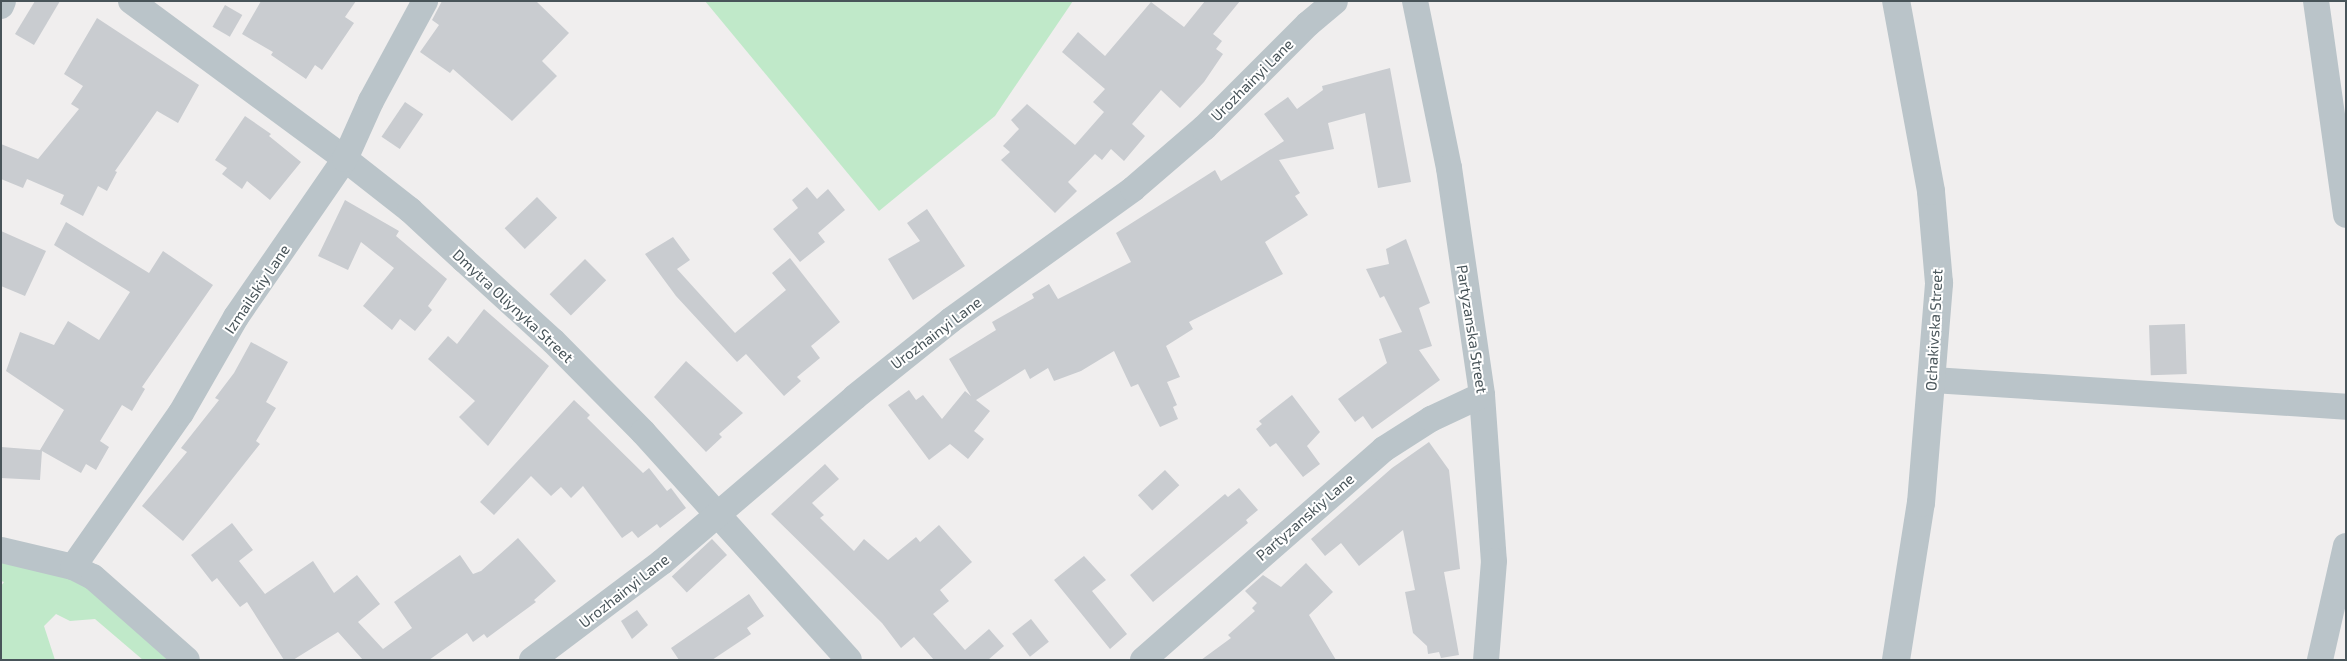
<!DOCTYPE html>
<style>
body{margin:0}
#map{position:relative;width:2347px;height:661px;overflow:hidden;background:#f0eeee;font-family:"Exo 2",sans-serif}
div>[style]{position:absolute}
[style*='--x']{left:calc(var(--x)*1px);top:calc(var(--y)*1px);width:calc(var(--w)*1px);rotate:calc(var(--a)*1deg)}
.green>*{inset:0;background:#c0e9c9}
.building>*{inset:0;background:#c9ccd0;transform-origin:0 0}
.minor>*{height:26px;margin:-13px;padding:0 13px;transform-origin:13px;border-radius:13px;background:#bac4c9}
.tertiary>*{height:28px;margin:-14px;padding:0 14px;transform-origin:14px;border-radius:14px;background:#bac4c9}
span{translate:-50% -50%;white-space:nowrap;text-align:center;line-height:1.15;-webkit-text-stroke:4px #fff;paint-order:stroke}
.street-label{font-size:15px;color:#485459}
.frame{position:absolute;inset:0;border:2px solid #485459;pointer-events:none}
</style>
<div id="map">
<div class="green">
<i style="clip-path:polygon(705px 1px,1073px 1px,995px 116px,879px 211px)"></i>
<i style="clip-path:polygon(1px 559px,76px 579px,172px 660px,143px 660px,95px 619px,70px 621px,56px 614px,44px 626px,55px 660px,1px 660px,1px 586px,4px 582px,1px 581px)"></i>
</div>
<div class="building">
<i style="clip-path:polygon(35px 1px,60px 1px,34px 45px,15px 34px)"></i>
<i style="clip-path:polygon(261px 1px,356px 1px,345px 17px,354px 23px,322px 70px,315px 65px,306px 79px,271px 55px,273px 52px,242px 34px)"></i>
<i style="clip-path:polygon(442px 1px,536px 1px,569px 33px,542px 61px,557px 76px,512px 121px,453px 69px,450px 73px,420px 52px,439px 25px,432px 20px)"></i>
<i style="clip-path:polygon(1205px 1px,1240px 1px,1213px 34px,1222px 41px,1216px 49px,1223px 54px,1204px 82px,1180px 108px,1161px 90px,1132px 124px,1145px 136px,1124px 161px,1111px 149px,1102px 160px,1095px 154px,1068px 182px,1077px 191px,1055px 213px,1001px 160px,1010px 152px,1003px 146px,1019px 129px,1011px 120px,1027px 104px,1075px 145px,1104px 112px,1093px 102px,1105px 89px,1062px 52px,1078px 32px,1105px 56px,1151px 2px,1184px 27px)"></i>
<i style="left:225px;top:5px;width:20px;height:25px;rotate:30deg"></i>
<i style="clip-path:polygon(97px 18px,199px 85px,178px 123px,157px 111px,115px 171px,117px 172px,107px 191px,98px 186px,83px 216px,60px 204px,64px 195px,27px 179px,23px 188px,1px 179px,1px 144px,38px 159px,79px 109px,71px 104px,83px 86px,64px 74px)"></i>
<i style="clip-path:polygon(1390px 68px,1411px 182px,1378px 188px,1365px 113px,1328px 123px,1334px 149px,1279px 160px,1300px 193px,1295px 196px,1308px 215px,1265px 242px,1283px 274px,1189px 322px,1193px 329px,1166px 346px,1180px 377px,1167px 382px,1177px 405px,1173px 407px,1178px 419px,1160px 427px,1138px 384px,1131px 387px,1114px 351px,1081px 371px,1054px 381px,1048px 368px,1030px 379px,1025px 369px,976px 400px,990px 411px,974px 431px,984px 439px,968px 459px,950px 444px,929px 460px,888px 405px,909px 390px,916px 400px,923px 395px,942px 419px,965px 391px,971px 396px,949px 359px,996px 330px,992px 322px,1034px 298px,1032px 294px,1049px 284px,1058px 299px,1131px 262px,1116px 233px,1215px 170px,1221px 181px,1284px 141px,1264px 114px,1288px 97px,1297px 109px,1323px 90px,1322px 86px)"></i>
<i style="left:405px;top:102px;width:22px;height:42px;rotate:34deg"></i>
<i style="clip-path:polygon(245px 116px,271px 134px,269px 136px,301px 162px,270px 200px,247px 181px,242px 189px,222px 174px,227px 168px,215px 160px)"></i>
<i style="clip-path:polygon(807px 187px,817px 199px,828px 189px,845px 210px,818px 233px,825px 242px,800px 262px,773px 229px,798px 208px,792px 200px)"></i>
<i style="left:537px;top:197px;width:29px;height:45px;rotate:46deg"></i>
<i style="clip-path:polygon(345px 200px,399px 231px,396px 236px,447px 279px,428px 306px,432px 310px,415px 331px,400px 319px,392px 330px,363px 306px,394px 268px,361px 242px,348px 270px,318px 256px)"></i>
<i style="clip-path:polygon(927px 209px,965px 266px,913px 300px,888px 259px,920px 241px,907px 223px)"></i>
<i style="clip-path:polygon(66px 222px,149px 273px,163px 251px,213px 285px,142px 387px,145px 389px,132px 411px,122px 405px,100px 441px,109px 447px,96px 470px,86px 464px,81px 473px,42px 451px,40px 480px,1px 478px,1px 447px,40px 450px,64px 410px,6px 371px,20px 332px,54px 345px,68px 321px,99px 340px,130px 292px,54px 245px)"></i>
<i style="clip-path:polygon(1px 231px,46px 251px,25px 296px,1px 286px)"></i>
<i style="clip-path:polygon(673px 237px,690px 260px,677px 269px,735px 333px,786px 290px,772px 273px,790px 258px,840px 322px,811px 346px,820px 358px,797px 377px,801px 381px,784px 396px,746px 354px,737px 362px,676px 296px,645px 254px)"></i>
<i style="clip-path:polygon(1406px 239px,1430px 303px,1419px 308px,1432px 346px,1419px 350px,1440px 380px,1372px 429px,1363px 416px,1355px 422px,1338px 399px,1387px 363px,1379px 339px,1402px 332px,1384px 296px,1380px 298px,1366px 269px,1389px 264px,1386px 249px)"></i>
<i style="left:585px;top:259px;width:30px;height:50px;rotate:45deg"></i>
<i style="clip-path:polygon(484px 309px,549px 366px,488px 446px,459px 417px,475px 401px,428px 359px,448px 336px,457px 344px)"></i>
<i style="left:2185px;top:324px;width:50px;height:36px;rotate:88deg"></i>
<i style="clip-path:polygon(251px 342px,288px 362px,266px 402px,276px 408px,256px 441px,260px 444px,183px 541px,142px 506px,187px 452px,181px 448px,219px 400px,215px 398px,234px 373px)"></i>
<i style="clip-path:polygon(686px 361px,743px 413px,719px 434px,722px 437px,706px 452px,654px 397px)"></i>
<i style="clip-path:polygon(1292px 395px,1320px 432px,1307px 446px,1320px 464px,1303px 477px,1276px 443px,1270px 447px,1256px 429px,1262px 424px,1259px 421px)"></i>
<i style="clip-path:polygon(574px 400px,590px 415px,587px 418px,643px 473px,649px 468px,667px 491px,671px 488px,686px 508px,660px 528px,657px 524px,638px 538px,632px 531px,622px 538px,583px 486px,571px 498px,561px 487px,551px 496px,531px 476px,494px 515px,480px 502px)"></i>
<i style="clip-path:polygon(1429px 442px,1449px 470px,1460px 569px,1444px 572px,1459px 655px,1441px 658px,1439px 652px,1428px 654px,1427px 646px,1413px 633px,1405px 592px,1415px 590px,1403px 530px,1359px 566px,1341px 543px,1325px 556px,1311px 539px,1392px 468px)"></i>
<i style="clip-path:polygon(825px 464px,839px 479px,812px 503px,824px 515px,820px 518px,854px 551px,864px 539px,888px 560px,916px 537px,920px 542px,939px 525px,972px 562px,940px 590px,949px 601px,933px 614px,965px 650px,989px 629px,1004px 646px,988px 660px,934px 660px,914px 637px,901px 648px,882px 623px,771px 514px)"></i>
<i style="left:1165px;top:470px;width:21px;height:37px;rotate:47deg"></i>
<i style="clip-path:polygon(1239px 488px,1258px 510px,1246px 520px,1248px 523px,1153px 602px,1130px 575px,1225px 494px,1228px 497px)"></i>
<i style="clip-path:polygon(232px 523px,253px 550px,239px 561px,265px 594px,313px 561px,334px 593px,357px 575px,380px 604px,358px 622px,383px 649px,412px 628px,394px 602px,460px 555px,473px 574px,481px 571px,518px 538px,556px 581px,534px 600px,536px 602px,487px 638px,484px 634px,473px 642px,467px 633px,429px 660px,363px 660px,338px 632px,293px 660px,284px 660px,247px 602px,240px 607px,217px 578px,212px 582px,191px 555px)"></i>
<i style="left:712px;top:539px;width:22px;height:55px;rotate:47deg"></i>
<i style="clip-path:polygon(1084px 556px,1106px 580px,1092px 591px,1127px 634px,1110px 649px,1054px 580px)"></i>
<i style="clip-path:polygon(1306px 563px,1333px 592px,1309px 615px,1336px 660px,1201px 660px,1231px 638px,1228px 635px,1255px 611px,1252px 608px,1257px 603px,1245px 591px,1263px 575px,1281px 587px)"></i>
<i style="clip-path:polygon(749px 594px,764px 616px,747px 628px,751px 634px,712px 660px,679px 660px,671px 648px)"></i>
<i style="clip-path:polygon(637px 610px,648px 625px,632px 639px,621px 621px)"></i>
<i style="left:1031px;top:619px;width:29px;height:24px;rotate:52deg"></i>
</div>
<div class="minor">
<i style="--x:131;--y:1;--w:266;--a:36.4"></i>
<i style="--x:345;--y:159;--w:83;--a:38.1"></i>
<i style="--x:410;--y:210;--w:74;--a:42.8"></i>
<i style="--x:464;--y:260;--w:120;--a:42.3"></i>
<i style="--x:553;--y:341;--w:128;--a:45.3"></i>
<i style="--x:643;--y:432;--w:307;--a:47.9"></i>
<i style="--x:1415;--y:1;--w:170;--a:78.5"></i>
<i style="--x:1449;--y:168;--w:229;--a:81.7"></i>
<i style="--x:1482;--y:395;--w:166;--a:85.9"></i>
<i style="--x:1494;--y:561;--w:99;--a:94.6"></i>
<i style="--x:2316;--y:1;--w:216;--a:82"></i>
<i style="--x:1;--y:6;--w:5;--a:-68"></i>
<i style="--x:1933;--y:380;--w:414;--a:3.7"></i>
<i style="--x:1;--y:550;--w:74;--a:13.3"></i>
<i style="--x:73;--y:567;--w:22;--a:27"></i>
<i style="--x:93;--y:577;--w:125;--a:41.4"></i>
<i style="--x:73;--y:567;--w:188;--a:-55"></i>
<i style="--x:181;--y:413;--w:111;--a:-60.2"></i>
<i style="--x:236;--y:317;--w:192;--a:-55.4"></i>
<i style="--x:345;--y:159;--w:64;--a:-65.9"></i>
<i style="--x:371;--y:101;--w:114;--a:-61.6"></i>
<i style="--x:532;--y:660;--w:163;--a:-37"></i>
<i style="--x:662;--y:562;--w:254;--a:-40.5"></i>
<i style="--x:855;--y:397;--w:123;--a:-38.7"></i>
<i style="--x:951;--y:320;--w:224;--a:-35.7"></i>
<i style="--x:1133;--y:189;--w:94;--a:-40.7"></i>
<i style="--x:1204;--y:128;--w:147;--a:-45"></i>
<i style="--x:1308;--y:24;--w:35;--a:-40"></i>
<i style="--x:1143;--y:660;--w:320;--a:-41.2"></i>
<i style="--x:1384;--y:449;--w:56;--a:-32.6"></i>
<i style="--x:1431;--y:419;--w:56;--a:-25.2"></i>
<i style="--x:2320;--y:660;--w:117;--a:-77.2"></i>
</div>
<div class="tertiary">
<i style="--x:1896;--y:660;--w:159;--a:-81"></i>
<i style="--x:1921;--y:503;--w:221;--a:-85.3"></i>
<i style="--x:1939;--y:283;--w:92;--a:-95"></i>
<i style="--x:1931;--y:191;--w:193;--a:-100.4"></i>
</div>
<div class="street-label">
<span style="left:1252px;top:80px;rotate:-45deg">Urozhainyi Lane</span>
<span style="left:257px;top:289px;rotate:-56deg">Izmailskiy Lane</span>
<span style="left:513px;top:306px;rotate:43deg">Dmytra Oliynyka Street</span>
<span style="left:1472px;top:329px;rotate:81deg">Partyzanska Street</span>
<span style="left:1934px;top:330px;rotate:-87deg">Ochakivska Street</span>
<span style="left:936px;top:333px;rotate:-37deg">Urozhainyi Lane</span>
<span style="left:1305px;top:517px;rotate:-41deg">Partyzanskiy Lane</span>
<span style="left:624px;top:591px;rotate:-38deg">Urozhainyi Lane</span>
</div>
<div class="frame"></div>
</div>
